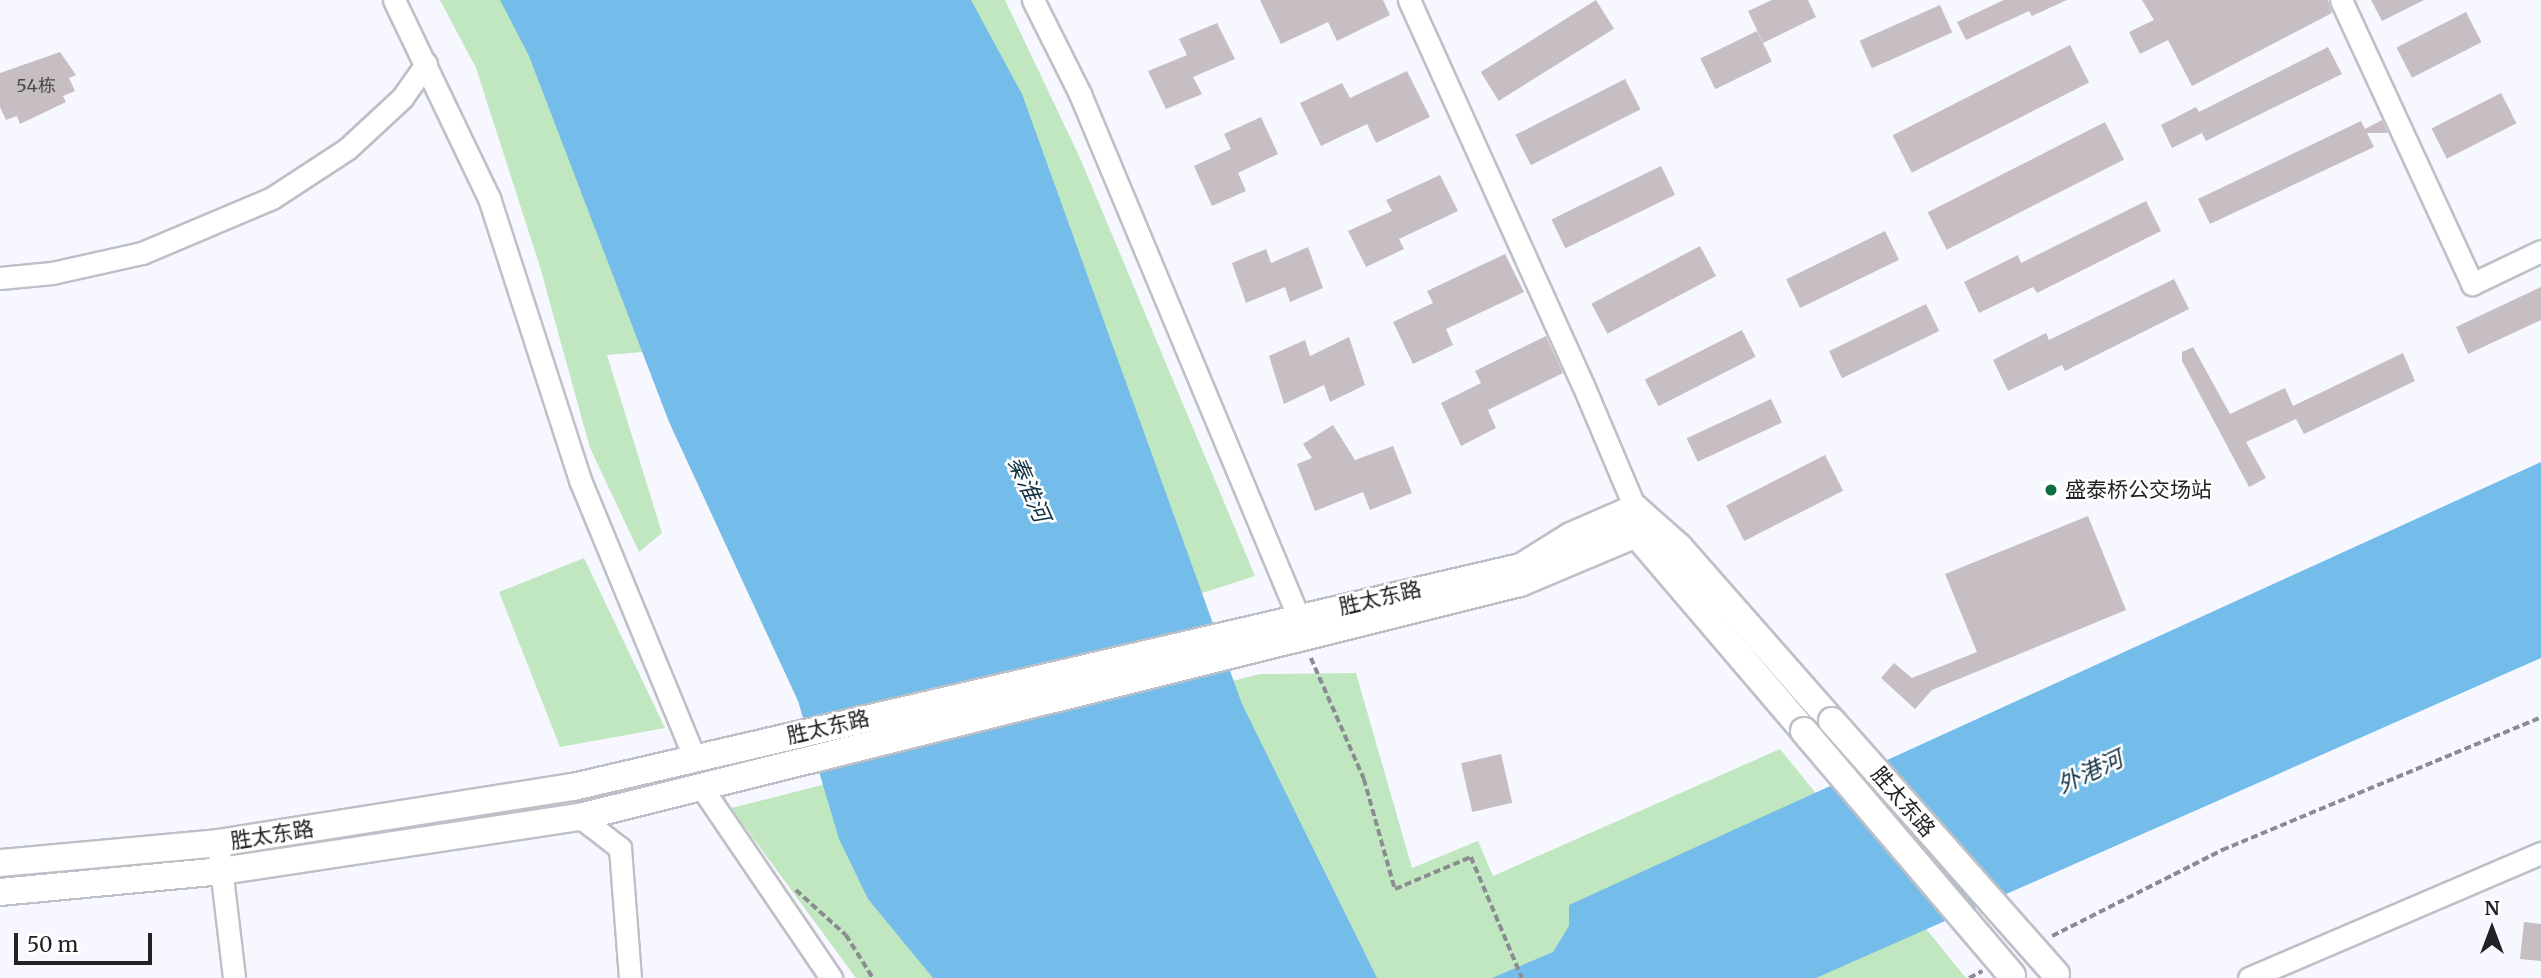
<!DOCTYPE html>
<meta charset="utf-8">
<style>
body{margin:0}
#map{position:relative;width:2541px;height:978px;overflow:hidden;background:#f7f8ff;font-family:Merriweather,"Noto Sans SC",serif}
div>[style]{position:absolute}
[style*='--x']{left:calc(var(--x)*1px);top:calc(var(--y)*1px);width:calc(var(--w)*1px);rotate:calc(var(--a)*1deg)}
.green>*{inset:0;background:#c0e7bf}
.water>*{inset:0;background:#74bdea}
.building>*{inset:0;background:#c6bec3;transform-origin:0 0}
.path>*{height:3.5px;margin-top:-1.75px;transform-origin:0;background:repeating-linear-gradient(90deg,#8b8c91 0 7px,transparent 0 10.5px)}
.roads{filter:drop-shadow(2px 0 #bec0c7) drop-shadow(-2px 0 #bec0c7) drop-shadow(0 2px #bec0c7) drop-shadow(0 -2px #bec0c7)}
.minor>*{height:21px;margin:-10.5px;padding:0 10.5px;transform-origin:10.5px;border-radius:10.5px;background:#fff}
.major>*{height:26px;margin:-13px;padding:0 13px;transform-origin:13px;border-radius:13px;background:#fff}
.bridges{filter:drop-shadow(2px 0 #bec0c7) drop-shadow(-2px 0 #bec0c7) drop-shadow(0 2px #bec0c7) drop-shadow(0 -2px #bec0c7)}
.major-bridge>*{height:26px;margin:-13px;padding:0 13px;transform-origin:13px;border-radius:13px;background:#fff}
.dots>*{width:19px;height:19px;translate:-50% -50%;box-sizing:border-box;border:4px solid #fff;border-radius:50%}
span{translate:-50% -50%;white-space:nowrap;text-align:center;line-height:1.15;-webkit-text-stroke:5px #fff;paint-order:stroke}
.number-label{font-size:18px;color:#4a494c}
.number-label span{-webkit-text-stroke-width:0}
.poi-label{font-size:21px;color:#212225}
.left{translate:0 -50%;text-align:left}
.street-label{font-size:21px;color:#212225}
.water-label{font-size:23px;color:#113245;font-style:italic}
.north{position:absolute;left:2457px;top:894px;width:70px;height:70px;-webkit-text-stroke:5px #fff;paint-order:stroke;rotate:0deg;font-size:19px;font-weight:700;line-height:28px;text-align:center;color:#212225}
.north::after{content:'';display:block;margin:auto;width:24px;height:32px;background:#212225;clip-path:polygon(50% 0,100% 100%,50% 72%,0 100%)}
.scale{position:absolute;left:14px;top:933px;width:138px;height:32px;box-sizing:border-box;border:4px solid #212225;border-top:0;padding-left:9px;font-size:21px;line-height:24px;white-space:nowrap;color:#212225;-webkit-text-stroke:5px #fff;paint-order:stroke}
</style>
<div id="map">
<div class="green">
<i style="clip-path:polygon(440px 0,1005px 0,1080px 158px,1255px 576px,1184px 599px,1068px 316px,607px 355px,662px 533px,639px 552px,590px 448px,540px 267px,476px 68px)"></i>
<i style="clip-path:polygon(584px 558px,665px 728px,560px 747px,499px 592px)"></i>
<i style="clip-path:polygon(1356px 673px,1412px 868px,1478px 841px,1493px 876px,1780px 749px,1966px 978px,856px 978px,731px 808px,1260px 674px)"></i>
</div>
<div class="water">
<i style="clip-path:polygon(500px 0,971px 0,1022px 94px,1242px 704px,1377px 978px,933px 978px,868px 899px,839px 839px,798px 701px,669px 422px,529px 56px)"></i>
<i style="clip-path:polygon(2541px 462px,2541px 658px,1816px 978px,1492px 978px,1553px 952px,1569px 926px,1569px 905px)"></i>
</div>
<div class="building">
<i style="clip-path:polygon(1260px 0,1383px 0,1390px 15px,1337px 41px,1328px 22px,1281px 44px)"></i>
<i style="left:1596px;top:0;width:34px;height:136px;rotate:58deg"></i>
<i style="clip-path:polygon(1772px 0,1808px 0,1816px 17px,1763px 43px,1748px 11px)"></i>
<i style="clip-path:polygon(2004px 0,2067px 0,2032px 16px,2029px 11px,1966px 40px,1957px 22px)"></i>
<i style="clip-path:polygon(2142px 0,2328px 0,2332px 13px,2192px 86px,2168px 40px,2140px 54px,2129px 32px,2154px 20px)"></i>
<i style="clip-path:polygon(2371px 0,2424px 0,2382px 21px)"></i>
<i style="left:1940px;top:5px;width:30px;height:88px;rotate:66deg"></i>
<i style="left:2466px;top:12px;width:34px;height:78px;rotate:63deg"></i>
<i style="clip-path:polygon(1217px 23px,1235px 59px,1193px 77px,1202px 94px,1166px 109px,1148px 71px,1187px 55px,1179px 39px)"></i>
<i style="left:1757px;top:31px;width:34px;height:63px;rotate:64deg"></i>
<i style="left:2070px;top:45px;width:42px;height:199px;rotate:63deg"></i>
<i style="clip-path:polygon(2328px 47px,2342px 74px,2206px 141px,2202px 133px,2172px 148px,2161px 125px,2196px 107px,2199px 112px)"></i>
<i style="clip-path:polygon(60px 52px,76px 75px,69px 78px,75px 91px,63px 96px,66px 102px,20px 124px,17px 116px,6px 120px,0 107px,0 73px)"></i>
<i style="clip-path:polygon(1407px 71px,1430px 117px,1376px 143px,1367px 124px,1321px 146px,1300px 103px,1342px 83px,1350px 98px)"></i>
<i style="left:1625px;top:79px;width:34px;height:123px;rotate:63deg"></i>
<i style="left:2501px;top:93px;width:34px;height:78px;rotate:63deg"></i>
<i style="clip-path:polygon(1261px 117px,1278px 154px,1238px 173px,1246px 191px,1212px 206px,1194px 166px,1231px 149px,1224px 134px)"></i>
<i style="clip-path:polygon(2382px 120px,2388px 133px,2367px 133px,2374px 147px,2210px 224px,2198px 199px,2361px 121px,2365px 129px)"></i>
<i style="left:2105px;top:122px;width:42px;height:199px;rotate:63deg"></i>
<i style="left:1661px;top:166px;width:32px;height:122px;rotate:64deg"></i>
<i style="clip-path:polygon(1440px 175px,1458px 211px,1399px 239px,1404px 249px,1366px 267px,1348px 231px,1392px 211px,1386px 200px)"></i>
<i style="clip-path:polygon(2146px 201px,2161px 231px,2037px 293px,2033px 287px,1979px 313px,1964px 282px,2018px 255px,2021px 263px)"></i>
<i style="left:1885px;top:231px;width:32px;height:110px;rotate:64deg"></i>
<i style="left:1700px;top:246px;width:34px;height:123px;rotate:62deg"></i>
<i style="clip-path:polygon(1308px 247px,1323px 288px,1290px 302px,1285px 287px,1246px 303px,1232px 263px,1266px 249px,1271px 263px)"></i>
<i style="clip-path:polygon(1505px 254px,1524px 292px,1446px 329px,1453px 345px,1413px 364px,1393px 322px,1433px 303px,1427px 291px)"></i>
<i style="clip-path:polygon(2174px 279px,2189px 309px,2065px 371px,2062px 365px,2008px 391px,1993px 360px,2046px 333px,2049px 340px)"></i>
<i style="clip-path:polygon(2541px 287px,2541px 320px,2468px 354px,2456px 327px)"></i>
<i style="left:1926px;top:304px;width:30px;height:108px;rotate:64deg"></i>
<i style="left:1742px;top:330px;width:30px;height:109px;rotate:63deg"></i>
<i style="clip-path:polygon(1546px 336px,1563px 373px,1488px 410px,1496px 428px,1461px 446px,1441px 403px,1481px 383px,1475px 371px)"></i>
<i style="clip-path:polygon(1349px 337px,1365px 385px,1330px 402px,1324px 385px,1284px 404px,1269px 356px,1305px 340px,1310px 356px)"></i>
<i style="clip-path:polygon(2193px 347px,2230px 414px,2285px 388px,2293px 406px,2403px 353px,2415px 381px,2304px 434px,2296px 419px,2246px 442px,2266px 478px,2249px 487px,2182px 361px,2182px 352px)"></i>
<i style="left:1771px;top:399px;width:26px;height:93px;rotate:65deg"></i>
<i style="clip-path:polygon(1333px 425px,1355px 460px,1393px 446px,1412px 493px,1370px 510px,1363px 492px,1315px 511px,1297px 464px,1312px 458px,1303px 444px)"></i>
<i style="left:1825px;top:455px;width:40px;height:111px;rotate:63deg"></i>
<i style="clip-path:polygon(2088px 516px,2126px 610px,1932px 690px,1915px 709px,1881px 678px,1894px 663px,1912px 678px,1977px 652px,1945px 574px)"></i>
<i style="left:1501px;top:754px;width:50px;height:41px;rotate:77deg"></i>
<i style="clip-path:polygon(2524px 922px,2541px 924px,2541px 961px,2520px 959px)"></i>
</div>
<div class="path">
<i style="--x:1311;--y:658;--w:132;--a:66.3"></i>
<i style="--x:1364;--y:779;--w:114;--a:74.3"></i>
<i style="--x:1395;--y:889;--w:82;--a:-22.8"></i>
<i style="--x:1471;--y:857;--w:131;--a:67.1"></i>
<i style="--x:796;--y:890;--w:67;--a:42"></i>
<i style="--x:846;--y:935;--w:51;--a:57.9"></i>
<i style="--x:2052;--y:936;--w:191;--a:-26.8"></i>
<i style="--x:2222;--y:850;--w:346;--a:-22.6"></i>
<i style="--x:1969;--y:978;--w:15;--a:-28"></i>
</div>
<div class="roads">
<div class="minor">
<i style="--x:394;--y:0;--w:220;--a:64.4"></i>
<i style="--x:489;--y:198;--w:296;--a:72.1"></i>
<i style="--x:580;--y:480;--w:302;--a:67.6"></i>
<i style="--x:1033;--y:0;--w:105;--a:63.4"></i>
<i style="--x:1080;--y:94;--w:566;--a:67.33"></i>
<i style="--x:1298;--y:616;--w:18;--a:77"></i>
<i style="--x:1409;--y:0;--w:422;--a:65.7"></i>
<i style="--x:1583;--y:385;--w:134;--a:67.1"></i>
<i style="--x:1635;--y:508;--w:16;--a:86"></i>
<i style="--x:2341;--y:0;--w:313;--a:65.2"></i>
<i style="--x:2472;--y:284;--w:76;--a:-25.6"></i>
<i style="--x:0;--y:278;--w:52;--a:-5.5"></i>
<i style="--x:52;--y:273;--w:92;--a:-12.5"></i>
<i style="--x:142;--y:253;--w:141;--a:-22.9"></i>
<i style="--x:272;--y:198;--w:90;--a:-33.2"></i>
<i style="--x:347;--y:149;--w:75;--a:-42.8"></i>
<i style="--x:402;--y:98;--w:42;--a:-54.8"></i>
<i style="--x:702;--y:788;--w:230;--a:55.8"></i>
<i style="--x:580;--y:817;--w:51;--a:37.8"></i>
<i style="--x:620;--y:848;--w:130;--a:85.6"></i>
<i style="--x:218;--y:843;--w:136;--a:83.2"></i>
<i style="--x:2249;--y:978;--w:318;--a:-23.2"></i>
</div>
<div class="major">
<i style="--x:0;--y:863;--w:219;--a:-5.2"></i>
<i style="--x:218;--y:843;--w:359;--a:-9"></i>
<i style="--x:573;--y:787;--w:973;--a:-13.07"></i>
<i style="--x:1521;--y:567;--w:59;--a:-31.8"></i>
<i style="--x:1571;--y:536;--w:70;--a:-23.6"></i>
<i style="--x:1635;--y:508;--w:60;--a:41.6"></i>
<i style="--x:1680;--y:548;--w:230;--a:48.7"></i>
<i style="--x:0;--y:892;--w:223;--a:-5.4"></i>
<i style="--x:222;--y:871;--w:362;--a:-8.6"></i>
<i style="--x:580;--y:817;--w:969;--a:-13.98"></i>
<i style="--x:1520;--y:583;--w:126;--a:-22.9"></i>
<i style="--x:1636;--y:534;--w:259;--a:49.5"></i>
</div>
</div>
<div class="bridges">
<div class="major-bridge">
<i style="--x:1832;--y:721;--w:338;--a:48.5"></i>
<i style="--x:1804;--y:731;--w:321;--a:49.6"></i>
</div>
</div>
<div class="dots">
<i style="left:2051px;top:490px;background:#0d6c40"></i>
</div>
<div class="number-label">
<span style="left:36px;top:86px">54栋</span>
</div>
<div class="poi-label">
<span class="left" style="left:2065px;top:490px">盛泰桥公交场站</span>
</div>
<div class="street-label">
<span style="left:1380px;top:598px;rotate:-13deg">胜太东路</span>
<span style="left:828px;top:727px;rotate:-13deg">胜太东路</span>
<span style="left:1903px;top:802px;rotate:49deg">胜太东路</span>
<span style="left:272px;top:835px;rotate:-9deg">胜太东路</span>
</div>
<div class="water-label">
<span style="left:1029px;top:489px;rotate:66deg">秦淮河</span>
<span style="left:2090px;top:772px;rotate:-25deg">外港河</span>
</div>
<div class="north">N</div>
<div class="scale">50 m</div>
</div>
